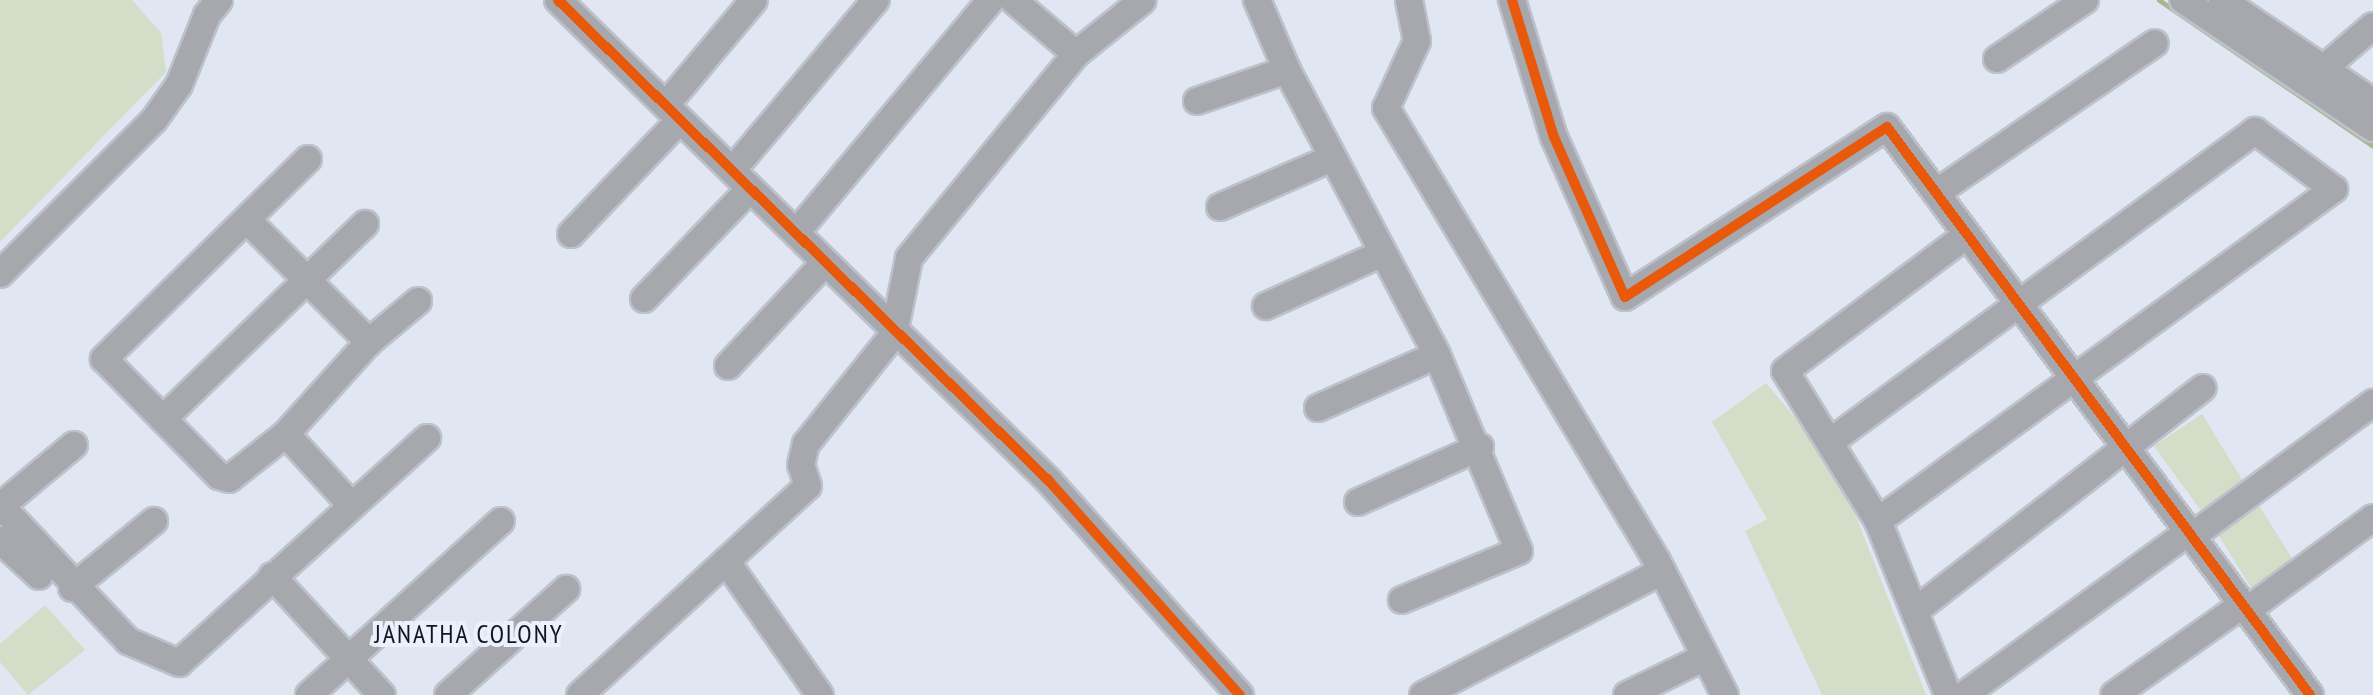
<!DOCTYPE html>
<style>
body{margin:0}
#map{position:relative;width:2373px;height:695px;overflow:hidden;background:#e1e6f3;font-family:"PT Sans Narrow",sans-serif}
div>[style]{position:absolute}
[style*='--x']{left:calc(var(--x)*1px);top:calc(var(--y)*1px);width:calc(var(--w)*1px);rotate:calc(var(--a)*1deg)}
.green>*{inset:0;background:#d3ddc8;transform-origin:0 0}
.stream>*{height:5px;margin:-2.5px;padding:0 2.5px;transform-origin:2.5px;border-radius:2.5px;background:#aab68f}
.roads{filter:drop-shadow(2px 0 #bdc1cb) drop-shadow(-2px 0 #bdc1cb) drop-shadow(0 2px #bdc1cb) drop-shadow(0 -2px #bdc1cb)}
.minor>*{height:26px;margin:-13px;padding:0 13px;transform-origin:13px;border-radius:13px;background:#a6a8ad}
.cycleway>*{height:10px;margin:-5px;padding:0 5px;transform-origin:5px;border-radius:5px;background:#e8590c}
span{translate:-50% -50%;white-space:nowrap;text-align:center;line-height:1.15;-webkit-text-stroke:8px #ebf0fc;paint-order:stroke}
.neighbourhood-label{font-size:26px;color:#11151f;letter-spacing:2px}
</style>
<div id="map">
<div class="green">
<i style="clip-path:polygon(0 0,132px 0,161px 33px,166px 72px,0 242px)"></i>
<i style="clip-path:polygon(1766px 383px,1837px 468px,1926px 695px,1822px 695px,1745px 531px,1767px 519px,1712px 422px)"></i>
<i style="clip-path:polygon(2202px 414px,2246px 486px,2205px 516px,2154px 446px)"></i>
<i style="left:2258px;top:504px;width:67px;height:50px;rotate:58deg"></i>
<i style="clip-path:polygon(45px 605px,85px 650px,28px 695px,0 662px,0 644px)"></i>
</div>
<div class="stream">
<i style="--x:2159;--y:0;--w:259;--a:34.3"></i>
</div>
<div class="roads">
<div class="minor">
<i style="--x:558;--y:0;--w:687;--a:44.41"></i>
<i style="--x:1049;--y:481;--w:287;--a:48.3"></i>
<i style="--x:1013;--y:0;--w:83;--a:40.6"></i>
<i style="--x:1257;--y:0;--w:76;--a:66.8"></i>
<i style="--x:1287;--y:70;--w:322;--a:62.2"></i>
<i style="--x:1437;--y:355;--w:212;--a:67.3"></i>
<i style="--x:1519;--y:551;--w:127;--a:157.3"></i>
<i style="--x:1409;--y:0;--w:42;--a:79"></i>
<i style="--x:1417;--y:41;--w:74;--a:114.8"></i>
<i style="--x:1386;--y:108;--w:528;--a:59.11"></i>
<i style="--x:1657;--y:561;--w:150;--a:63.1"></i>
<i style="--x:1512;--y:0;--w:143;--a:73"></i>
<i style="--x:1554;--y:137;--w:175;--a:66.1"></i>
<i style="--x:1625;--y:297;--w:312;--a:-33"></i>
<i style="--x:1887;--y:127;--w:708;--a:53.32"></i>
<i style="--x:2183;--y:0;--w:229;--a:34"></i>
<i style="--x:2222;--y:0;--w:182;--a:34"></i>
<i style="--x:1997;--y:59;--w:106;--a:-33.8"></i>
<i style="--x:2323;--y:69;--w:66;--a:-40.7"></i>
<i style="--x:676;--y:93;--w:121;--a:-50"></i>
<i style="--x:1197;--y:101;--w:95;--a:-19"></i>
<i style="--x:308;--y:159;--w:286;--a:135.6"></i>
<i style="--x:104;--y:359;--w:164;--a:45.5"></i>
<i style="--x:219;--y:476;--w:10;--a:17"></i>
<i style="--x:229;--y:479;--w:73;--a:-38.3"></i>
<i style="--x:286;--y:434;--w:96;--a:47.5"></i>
<i style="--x:742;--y:159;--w:208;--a:-49.9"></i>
<i style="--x:1936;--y:193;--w:265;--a:-34.4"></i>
<i style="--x:1220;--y:207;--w:122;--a:-23.6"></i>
<i style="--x:247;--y:220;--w:173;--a:45"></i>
<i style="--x:369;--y:342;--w:124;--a:132.1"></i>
<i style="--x:806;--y:221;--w:288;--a:-50.1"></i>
<i style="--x:571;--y:234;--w:153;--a:-46.3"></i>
<i style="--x:0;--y:274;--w:218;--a:-45"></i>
<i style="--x:154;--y:120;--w:43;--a:-54.5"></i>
<i style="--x:179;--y:85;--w:75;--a:-68.2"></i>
<i style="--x:207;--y:15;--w:19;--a:-51"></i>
<i style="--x:644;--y:299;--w:150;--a:-46.1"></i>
<i style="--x:1266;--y:306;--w:128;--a:-24.4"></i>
<i style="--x:369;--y:342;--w:64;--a:-39.9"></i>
<i style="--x:728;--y:366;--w:139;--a:-46.8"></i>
<i style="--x:1318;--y:408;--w:130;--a:-24"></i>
<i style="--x:163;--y:419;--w:281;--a:-44"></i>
<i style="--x:1830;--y:442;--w:527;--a:-36.2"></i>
<i style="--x:2255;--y:131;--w:98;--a:36.3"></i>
<i style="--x:2334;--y:189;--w:564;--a:143.94"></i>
<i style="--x:1358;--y:502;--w:134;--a:-24.3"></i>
<i style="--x:0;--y:505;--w:187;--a:46.7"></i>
<i style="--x:128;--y:641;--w:56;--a:23.3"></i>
<i style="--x:179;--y:663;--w:335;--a:-42.2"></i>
<i style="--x:1;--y:506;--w:95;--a:-39.9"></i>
<i style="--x:2191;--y:537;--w:226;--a:-36.4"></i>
<i style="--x:0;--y:540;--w:53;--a:42.7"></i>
<i style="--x:726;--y:561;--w:164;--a:55"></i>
<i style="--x:272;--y:576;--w:162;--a:47.3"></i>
<i style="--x:72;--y:588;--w:106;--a:-39.3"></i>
<i style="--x:1915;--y:611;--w:364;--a:-37.8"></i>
<i style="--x:2246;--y:611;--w:157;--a:-36.2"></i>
<i style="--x:309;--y:695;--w:259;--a:-42.2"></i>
<i style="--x:448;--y:695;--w:159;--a:-41.9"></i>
<i style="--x:580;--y:695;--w:309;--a:-42.5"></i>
<i style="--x:808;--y:486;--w:22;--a:-108"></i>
<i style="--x:801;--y:465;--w:22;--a:-77"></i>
<i style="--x:806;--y:444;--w:141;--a:-51.3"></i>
<i style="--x:894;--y:334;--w:77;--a:-78.8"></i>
<i style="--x:909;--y:258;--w:264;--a:-50.7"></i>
<i style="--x:1076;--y:54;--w:85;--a:-38.8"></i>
<i style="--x:1423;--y:695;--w:269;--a:-27.4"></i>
<i style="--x:1627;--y:695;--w:87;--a:-26"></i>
<i style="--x:1948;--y:695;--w:188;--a:-111.9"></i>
<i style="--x:1878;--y:521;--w:176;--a:-121.8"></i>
<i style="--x:1785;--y:371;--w:227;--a:-36.8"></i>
<i style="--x:1964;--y:695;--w:277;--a:-36"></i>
<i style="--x:2114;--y:695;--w:156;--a:-35.1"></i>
</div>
</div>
<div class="cycleway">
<i style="--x:558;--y:0;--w:687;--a:44.41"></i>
<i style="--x:1049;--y:481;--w:287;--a:48.3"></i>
<i style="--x:1512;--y:0;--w:143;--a:73"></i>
<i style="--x:1554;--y:137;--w:175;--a:66.1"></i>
<i style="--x:1625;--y:297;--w:312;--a:-33"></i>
<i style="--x:1887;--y:127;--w:708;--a:53.32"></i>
</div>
<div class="neighbourhood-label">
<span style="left:469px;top:634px">JANATHA COLONY</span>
</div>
</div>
